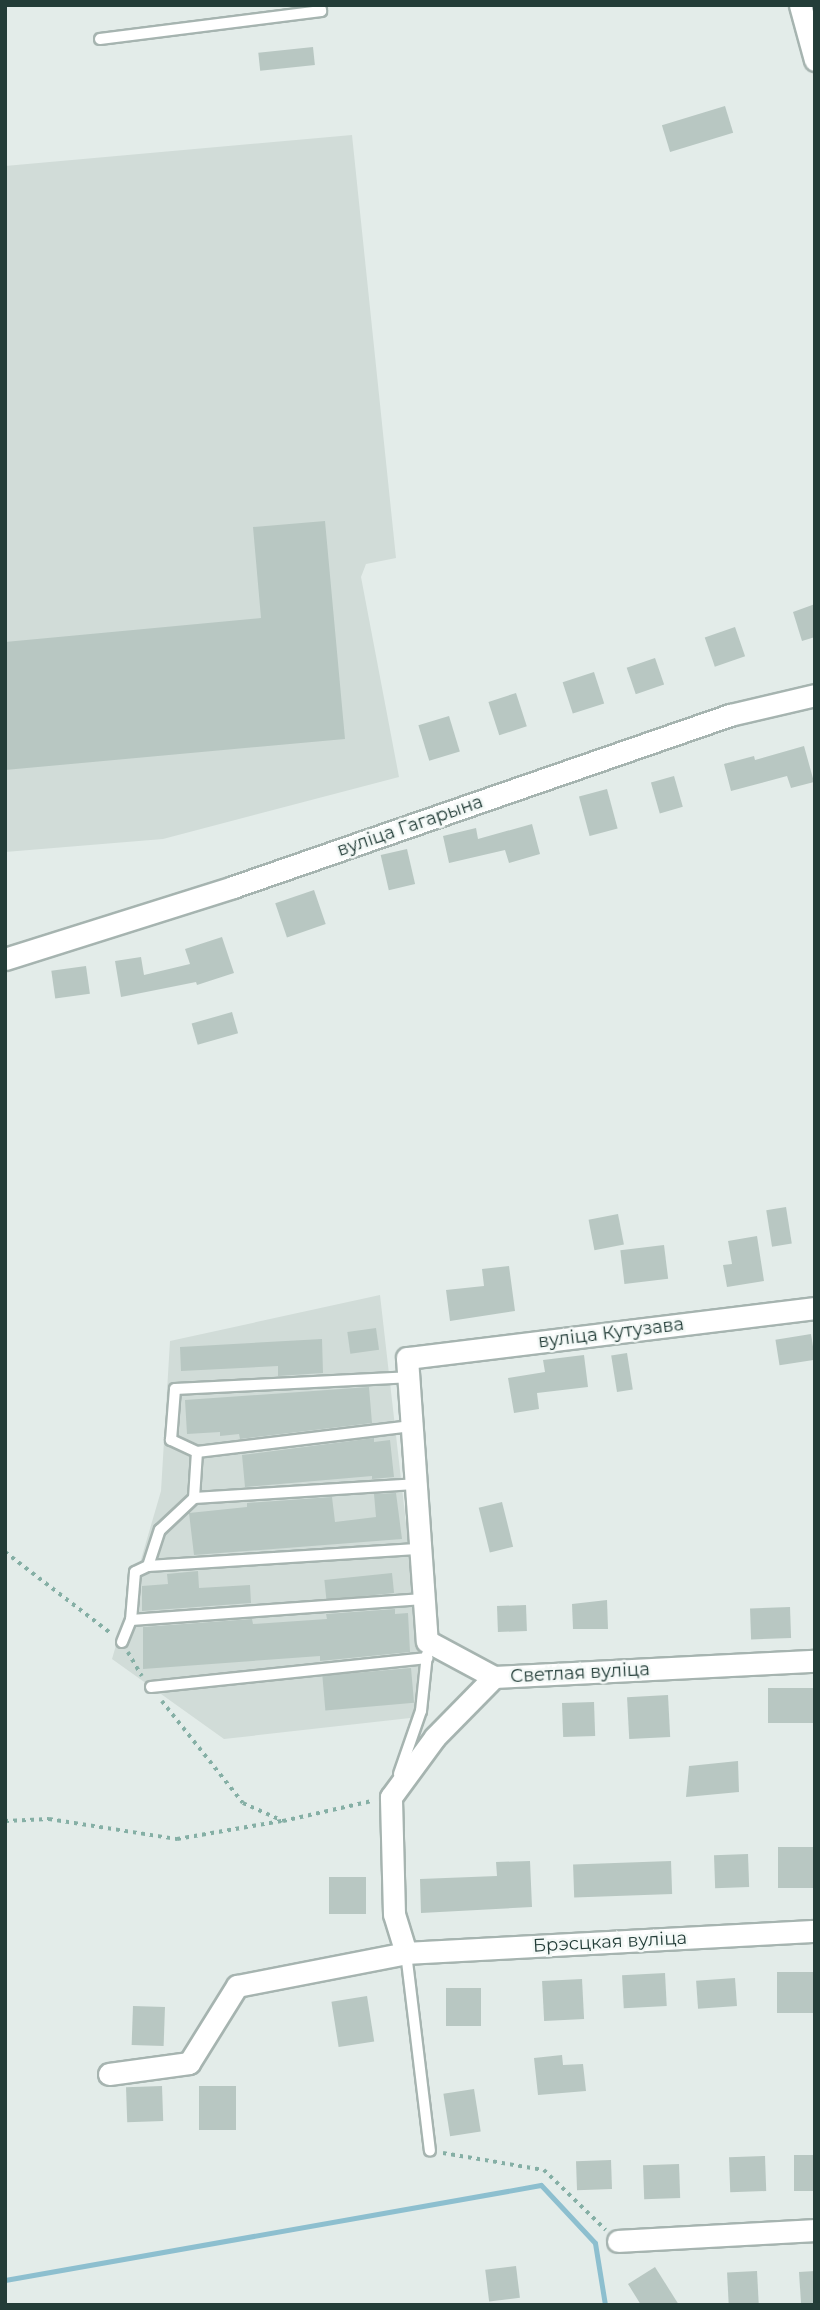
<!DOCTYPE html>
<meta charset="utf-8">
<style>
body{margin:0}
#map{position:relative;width:820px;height:2310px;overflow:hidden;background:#e3ece9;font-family:Montserrat,sans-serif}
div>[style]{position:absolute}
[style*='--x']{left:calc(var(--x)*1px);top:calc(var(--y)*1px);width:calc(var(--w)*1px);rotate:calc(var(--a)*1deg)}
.built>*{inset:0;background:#d1dcd8}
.stream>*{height:5px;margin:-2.5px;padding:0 2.5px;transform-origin:2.5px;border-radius:2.5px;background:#8dbfcf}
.building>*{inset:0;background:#b8c7c2;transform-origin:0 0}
.path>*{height:3.5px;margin-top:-1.75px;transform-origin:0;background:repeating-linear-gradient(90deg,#85afa5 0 3.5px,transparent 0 8.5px)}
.roads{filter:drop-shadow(2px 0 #a6b4b0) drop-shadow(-2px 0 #a6b4b0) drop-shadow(0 2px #a6b4b0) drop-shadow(0 -2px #a6b4b0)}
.service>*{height:10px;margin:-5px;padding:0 5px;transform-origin:5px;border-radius:5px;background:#fff}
.minor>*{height:21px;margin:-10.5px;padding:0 10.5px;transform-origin:10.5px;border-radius:10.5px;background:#fff}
.tertiary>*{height:21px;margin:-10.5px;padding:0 10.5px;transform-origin:10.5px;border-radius:10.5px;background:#fff}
span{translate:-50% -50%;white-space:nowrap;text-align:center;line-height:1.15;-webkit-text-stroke:5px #f4f9f7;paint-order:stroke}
.street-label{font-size:18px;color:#233d38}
.frame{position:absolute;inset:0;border:7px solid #233d38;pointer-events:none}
</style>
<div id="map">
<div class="built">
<i style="clip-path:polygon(352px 135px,396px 558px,366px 564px,361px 577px,399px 777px,163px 839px,5px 852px,5px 166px)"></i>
<i style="clip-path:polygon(380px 1295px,428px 1716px,224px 1739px,112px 1659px,161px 1491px,170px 1341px)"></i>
</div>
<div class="stream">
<i style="--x:5;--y:2280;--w:544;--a:-10.05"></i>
<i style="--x:541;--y:2185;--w:79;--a:47"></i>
<i style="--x:595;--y:2243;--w:63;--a:80.8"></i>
</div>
<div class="building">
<i style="left:313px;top:47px;width:18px;height:55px;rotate:84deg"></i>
<i style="left:725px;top:106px;width:28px;height:66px;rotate:73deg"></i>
<i style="clip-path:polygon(325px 521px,345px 739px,5px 770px,5px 642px,261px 618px,253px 527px)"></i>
<i style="clip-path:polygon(815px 604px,815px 637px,802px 641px,793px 612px)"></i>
<i style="left:735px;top:627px;width:31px;height:32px;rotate:71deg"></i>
<i style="left:655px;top:658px;width:28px;height:30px;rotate:71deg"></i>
<i style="left:594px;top:672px;width:33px;height:33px;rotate:72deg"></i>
<i style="left:516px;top:693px;width:35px;height:29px;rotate:72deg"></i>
<i style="left:449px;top:716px;width:37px;height:32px;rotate:73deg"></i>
<i style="clip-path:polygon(804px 746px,814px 782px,791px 788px,787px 776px,731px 791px,724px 764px,754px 756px,755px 760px)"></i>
<i style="left:674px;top:776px;width:32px;height:24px;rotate:74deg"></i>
<i style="left:607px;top:789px;width:41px;height:29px;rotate:75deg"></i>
<i style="clip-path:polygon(532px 824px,540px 854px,509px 863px,505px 850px,449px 863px,443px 836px,476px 828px,478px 839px)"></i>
<i style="left:407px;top:849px;width:36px;height:27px;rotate:77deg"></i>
<i style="left:314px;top:890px;width:36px;height:41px;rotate:71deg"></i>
<i style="clip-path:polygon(222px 937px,234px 973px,197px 985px,196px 982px,121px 997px,115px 961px,141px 957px,144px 975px,190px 964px,185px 949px)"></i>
<i style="left:86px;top:966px;width:28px;height:35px;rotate:82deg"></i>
<i style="left:232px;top:1012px;width:22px;height:42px;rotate:74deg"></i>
<i style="left:786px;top:1207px;width:37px;height:20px;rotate:81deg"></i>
<i style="left:618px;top:1214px;width:31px;height:30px;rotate:79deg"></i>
<i style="clip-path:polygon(757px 1236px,764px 1281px,727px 1287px,723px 1265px,732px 1264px,728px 1241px)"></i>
<i style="left:664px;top:1245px;width:34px;height:44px;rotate:83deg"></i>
<i style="clip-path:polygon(509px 1266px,515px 1311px,450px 1321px,446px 1290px,484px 1286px,482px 1269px)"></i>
<i style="left:376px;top:1328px;width:22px;height:29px;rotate:82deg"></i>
<i style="left:811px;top:1334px;width:26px;height:36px;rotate:81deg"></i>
<i style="clip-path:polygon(322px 1339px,323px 1373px,278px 1376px,278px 1366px,181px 1371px,180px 1347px)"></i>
<i style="left:627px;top:1353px;width:37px;height:16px;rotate:81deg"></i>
<i style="clip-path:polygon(584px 1355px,588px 1387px,537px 1393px,539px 1409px,514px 1413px,508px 1378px,545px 1372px,543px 1360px)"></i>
<i style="clip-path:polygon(369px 1387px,372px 1423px,240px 1439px,239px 1434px,220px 1436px,220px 1432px,187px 1434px,185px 1400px)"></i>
<i style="clip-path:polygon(374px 1438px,374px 1442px,390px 1440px,394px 1477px,372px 1479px,372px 1476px,245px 1487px,242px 1455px)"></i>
<i style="clip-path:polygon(396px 1493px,402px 1539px,194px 1555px,189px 1513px,247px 1507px,247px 1503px,332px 1497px,335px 1522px,376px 1517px,374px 1494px)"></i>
<i style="left:502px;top:1502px;width:46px;height:24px;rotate:76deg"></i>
<i style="clip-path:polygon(198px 1571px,199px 1588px,250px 1585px,251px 1603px,142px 1611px,142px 1586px,168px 1584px,167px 1574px)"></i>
<i style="left:392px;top:1573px;width:20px;height:68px;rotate:84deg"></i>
<i style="clip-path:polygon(607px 1600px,608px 1629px,573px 1629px,572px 1604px)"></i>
<i style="left:526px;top:1605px;width:26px;height:29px;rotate:88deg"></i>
<i style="left:790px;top:1607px;width:31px;height:40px;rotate:88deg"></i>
<i style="clip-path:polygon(395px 1609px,395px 1614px,408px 1613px,410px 1652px,320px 1661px,320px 1656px,143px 1669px,143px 1627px,252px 1619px,253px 1624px,327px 1619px,326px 1614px)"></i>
<i style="left:411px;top:1668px;width:35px;height:89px;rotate:85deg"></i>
<i style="left:815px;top:1688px;width:35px;height:47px;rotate:90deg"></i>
<i style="left:668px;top:1695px;width:42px;height:41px;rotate:87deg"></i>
<i style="left:594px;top:1702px;width:34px;height:32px;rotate:88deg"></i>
<i style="clip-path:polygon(738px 1761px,739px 1792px,686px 1797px,689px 1766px)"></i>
<i style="left:815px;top:1847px;width:41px;height:37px;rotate:90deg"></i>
<i style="left:748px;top:1854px;width:33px;height:34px;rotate:88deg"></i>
<i style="clip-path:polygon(530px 1861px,532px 1907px,421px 1913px,420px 1879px,497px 1876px,496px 1862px)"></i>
<i style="left:671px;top:1861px;width:33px;height:98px;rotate:88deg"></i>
<i style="left:329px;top:1877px;width:37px;height:37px"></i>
<i style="left:815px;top:1972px;width:41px;height:38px;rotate:90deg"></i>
<i style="left:665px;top:1973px;width:33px;height:43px;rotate:87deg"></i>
<i style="left:735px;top:1978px;width:28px;height:39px;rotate:86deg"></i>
<i style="left:582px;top:1979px;width:40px;height:40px;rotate:87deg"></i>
<i style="left:446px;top:1988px;width:35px;height:38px"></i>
<i style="left:367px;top:1996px;width:46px;height:36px;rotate:81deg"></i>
<i style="left:133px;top:2006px;width:32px;height:39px;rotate:2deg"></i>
<i style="clip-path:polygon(562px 2055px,563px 2065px,583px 2064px,586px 2091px,538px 2095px,534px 2058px)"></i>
<i style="left:162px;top:2086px;width:35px;height:36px;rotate:88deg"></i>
<i style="left:199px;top:2086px;width:37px;height:44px"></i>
<i style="left:474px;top:2089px;width:43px;height:31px;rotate:81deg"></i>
<i style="left:815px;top:2155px;width:36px;height:21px;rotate:90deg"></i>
<i style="left:765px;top:2156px;width:35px;height:36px;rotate:88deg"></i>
<i style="left:611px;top:2160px;width:29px;height:35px;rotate:88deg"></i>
<i style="left:679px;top:2164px;width:34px;height:36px;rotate:88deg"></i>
<i style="left:516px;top:2266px;width:32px;height:31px;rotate:83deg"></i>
<i style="clip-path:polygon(655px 2267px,679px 2305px,641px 2305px,628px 2284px)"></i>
<i style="left:757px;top:2271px;width:34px;height:30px;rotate:87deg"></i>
<i style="clip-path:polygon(815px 2271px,815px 2303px,801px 2303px,799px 2272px)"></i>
</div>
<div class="path">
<i style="--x:5;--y:1552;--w:135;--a:37.5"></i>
<i style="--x:128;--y:1652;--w:28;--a:60"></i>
<i style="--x:162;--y:1701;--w:130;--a:51.5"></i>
<i style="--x:243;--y:1803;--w:44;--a:24.2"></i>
<i style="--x:283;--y:1821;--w:91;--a:-12.7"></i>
<i style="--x:5;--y:1821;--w:44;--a:-2.6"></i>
<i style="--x:49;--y:1819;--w:130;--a:8.9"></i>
<i style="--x:177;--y:1839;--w:106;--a:-9.8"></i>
<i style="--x:443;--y:2153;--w:102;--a:9.6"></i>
<i style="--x:544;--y:2170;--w:86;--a:44.1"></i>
</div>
<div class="roads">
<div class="service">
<i style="--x:100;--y:39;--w:223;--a:-7.2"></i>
<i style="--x:321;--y:11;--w:6;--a:-99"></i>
<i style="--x:197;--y:1452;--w:216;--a:-6.9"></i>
<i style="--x:194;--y:1498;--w:221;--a:-3.6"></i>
<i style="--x:148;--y:1566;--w:273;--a:-3.6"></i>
<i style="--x:131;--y:1620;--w:293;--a:-4.1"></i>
<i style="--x:122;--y:1642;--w:24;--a:-68"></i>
<i style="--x:131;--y:1620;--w:48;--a:-85.2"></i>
<i style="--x:135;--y:1572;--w:14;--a:-25"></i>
<i style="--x:148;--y:1566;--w:38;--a:-72"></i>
<i style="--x:160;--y:1530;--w:47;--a:-43.3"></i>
<i style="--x:194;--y:1498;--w:46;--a:-86.3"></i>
<i style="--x:197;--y:1452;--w:29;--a:-155"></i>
<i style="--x:171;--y:1440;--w:51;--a:-85.5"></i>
<i style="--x:175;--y:1389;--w:233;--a:-2.9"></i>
<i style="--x:151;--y:1687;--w:278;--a:-6"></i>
<i style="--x:399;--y:1774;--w:67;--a:-70.8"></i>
<i style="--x:421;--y:1711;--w:57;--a:-84"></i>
<i style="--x:406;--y:1953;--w:199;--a:83.1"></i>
</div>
<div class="minor">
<i style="--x:5;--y:959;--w:239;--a:-17.5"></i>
<i style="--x:233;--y:887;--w:526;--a:-19.09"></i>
<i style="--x:730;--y:715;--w:87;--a:-13.2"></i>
<i style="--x:815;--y:1308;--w:411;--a:173"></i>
<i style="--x:407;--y:1358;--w:284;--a:86"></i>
<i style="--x:427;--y:1641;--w:76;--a:28.2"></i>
<i style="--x:494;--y:1677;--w:321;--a:-2.9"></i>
<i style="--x:406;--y:1953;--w:41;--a:-107.1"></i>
<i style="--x:394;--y:1914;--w:117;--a:-91.5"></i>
<i style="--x:391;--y:1797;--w:74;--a:-53.7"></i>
<i style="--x:435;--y:1737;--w:84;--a:-45.5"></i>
<i style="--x:109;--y:2074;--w:81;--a:-7.8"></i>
<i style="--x:189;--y:2063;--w:91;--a:-58.1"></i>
<i style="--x:237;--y:1986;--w:172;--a:-11"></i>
<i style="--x:406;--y:1953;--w:410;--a:-3.1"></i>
<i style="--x:618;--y:2241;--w:197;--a:-3.2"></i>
</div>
<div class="tertiary">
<i style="--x:800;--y:5;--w:57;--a:74.7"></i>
</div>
</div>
<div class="street-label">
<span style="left:410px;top:826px;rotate:-19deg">вуліца Гагарына</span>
<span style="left:611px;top:1333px;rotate:-7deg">вуліца Кутузава</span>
<span style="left:580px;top:1673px;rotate:-3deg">Светлая вуліца</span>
<span style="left:610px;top:1942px;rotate:-3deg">Брэсцкая вуліца</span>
</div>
<div class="frame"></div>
</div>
